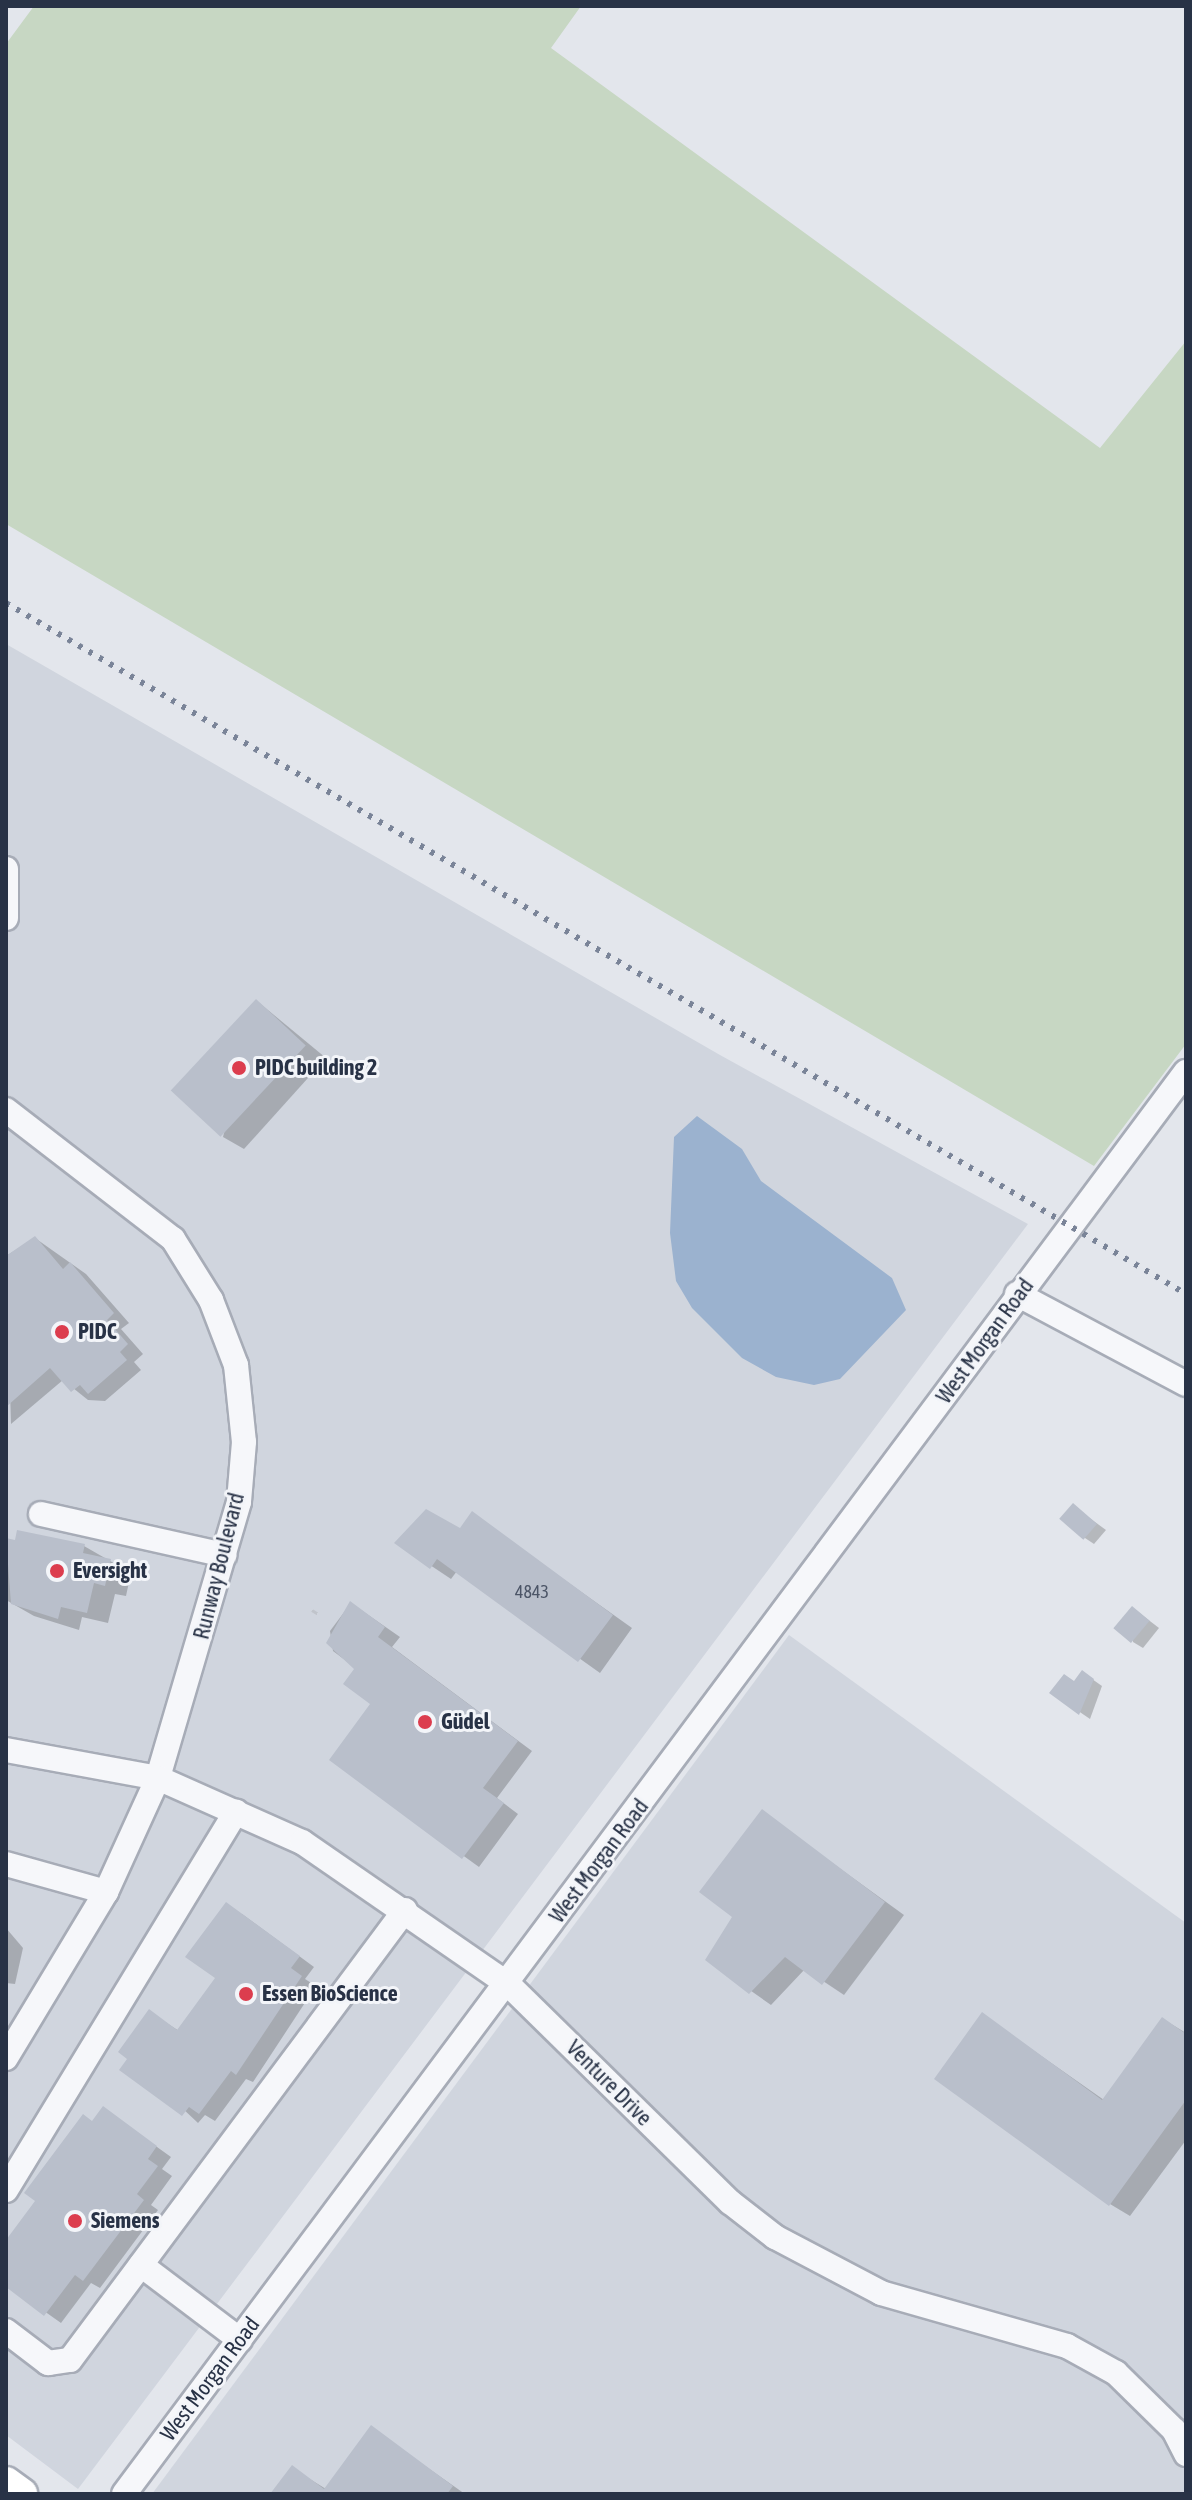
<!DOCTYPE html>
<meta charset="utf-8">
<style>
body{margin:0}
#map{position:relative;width:1192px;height:2500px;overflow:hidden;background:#e3e6ec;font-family:"Asap Condensed",sans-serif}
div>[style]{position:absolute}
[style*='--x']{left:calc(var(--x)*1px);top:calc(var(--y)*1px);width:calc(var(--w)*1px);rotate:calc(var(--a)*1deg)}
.built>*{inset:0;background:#d0d5de}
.green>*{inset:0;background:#c7d7c3}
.water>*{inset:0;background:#9bb2cf}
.shadow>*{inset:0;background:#0003}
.building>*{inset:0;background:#b9bfcb;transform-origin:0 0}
.path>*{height:3px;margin-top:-1.5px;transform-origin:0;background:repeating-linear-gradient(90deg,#c0c4cb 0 6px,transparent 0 12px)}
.roads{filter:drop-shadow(2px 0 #a7acb7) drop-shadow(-2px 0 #a7acb7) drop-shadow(0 2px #a7acb7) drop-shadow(0 -2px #a7acb7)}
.minor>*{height:24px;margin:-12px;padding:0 12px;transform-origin:12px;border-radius:12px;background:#f6f7fa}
.major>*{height:32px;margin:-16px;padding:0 16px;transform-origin:16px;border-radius:16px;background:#fff}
.rail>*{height:6px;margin-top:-3px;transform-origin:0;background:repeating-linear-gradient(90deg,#7a8498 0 4px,transparent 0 12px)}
.dots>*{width:22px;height:22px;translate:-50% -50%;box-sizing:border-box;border:4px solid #f3f5f9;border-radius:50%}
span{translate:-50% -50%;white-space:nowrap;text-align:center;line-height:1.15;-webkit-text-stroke:6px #f3f5f9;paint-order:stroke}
.number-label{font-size:18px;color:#4c5567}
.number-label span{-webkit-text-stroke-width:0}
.poi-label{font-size:22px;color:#283246;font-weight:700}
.left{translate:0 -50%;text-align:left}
.street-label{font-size:22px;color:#283246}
.frame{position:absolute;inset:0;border:8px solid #283246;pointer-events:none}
</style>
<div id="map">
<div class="built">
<i style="clip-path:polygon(6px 644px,720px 1055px,1028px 1224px,78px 2489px,6px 2435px)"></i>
<i style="clip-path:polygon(789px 1635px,1186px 1923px,1186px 2494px,152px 2494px)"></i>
</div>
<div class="green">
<i style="clip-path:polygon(34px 6px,581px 6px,551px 48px,1100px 448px,1186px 341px,1186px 1044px,1094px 1166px,6px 524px,6px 44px)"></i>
</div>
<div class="water">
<i style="clip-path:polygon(697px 1116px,742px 1149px,761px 1181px,892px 1278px,906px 1310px,840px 1379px,814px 1385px,776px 1377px,742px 1358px,692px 1308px,676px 1281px,670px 1233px,674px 1137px)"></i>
</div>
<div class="shadow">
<i style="clip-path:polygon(257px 1001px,326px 1058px,244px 1149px,223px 1137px)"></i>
<i style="clip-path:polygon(35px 1238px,86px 1274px,129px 1323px,121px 1329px,143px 1354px,134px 1362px,141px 1370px,105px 1401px,88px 1400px,63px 1380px,11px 1424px,6px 1256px)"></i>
<i style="clip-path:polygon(1073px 1506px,1106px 1530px,1094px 1544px,1085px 1538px)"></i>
<i style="clip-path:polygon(472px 1514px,632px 1628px,600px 1673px,457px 1571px,451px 1579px,397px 1543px,460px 1530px)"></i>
<i style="clip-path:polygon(6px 1540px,84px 1546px,131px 1573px,126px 1596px,115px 1594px,108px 1623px,82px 1617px,79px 1630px,34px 1616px,6px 1600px)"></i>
<i style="clip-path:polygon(351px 1603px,400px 1637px,392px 1647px,532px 1751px,497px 1798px,518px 1814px,479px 1867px,331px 1760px,373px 1703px,357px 1669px,333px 1651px,330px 1631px)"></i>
<i style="clip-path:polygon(1133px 1608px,1159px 1628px,1143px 1648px,1133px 1642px)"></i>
<i style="clip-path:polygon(1092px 1679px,1102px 1686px,1090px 1719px,1052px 1693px)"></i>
<i style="clip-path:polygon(762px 1812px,904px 1915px,844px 1995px,805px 1969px,771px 2005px,707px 1960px,735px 1916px)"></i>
<i style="clip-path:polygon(242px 1914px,314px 1967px,305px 1979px,316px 1986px,253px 2082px,246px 2079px,215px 2121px,205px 2115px,198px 2123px,130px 2059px,150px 2012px,179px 2031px,218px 1978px)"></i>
<i style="clip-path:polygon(6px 1928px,23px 1948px,15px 1984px,6px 1983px)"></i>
<i style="clip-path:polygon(983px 2015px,1104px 2100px,1163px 2019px,1186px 2033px,1186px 2140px,1130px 2216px,1110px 2204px)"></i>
<i style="clip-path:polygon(104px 2109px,171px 2157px,162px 2169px,172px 2176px,151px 2205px,158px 2210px,100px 2288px,91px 2283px,61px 2323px,6px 2284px,6px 2243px)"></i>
<i style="clip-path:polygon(371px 2428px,465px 2494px,272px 2494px,292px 2468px,326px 2489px)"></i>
</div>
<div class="building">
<i style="left:256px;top:999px;width:68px;height:125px;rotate:43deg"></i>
<i style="clip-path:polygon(35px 1236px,63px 1269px,70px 1262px,114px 1313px,107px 1320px,128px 1344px,120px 1352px,127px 1360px,88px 1394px,80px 1385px,71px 1392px,50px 1368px,6px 1407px,6px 1256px)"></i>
<i style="left:1073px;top:1503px;width:32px;height:21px;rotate:41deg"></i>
<i style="clip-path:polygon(426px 1509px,460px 1528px,472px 1511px,613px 1615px,578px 1662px,437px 1559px,430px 1569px,394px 1543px)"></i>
<i style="clip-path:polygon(17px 1530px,85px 1544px,83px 1553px,111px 1559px,105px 1586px,94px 1583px,87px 1613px,61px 1607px,58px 1619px,11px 1604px,6px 1538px,15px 1540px)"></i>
<i style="clip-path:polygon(350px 1601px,385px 1627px,378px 1637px,518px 1741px,483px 1788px,504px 1803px,462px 1859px,329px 1760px,370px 1704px,343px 1684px,354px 1669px,326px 1643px)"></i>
<i style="left:1132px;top:1606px;width:23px;height:29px;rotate:40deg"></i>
<i style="clip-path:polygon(1082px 1670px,1094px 1679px,1079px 1715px,1049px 1693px,1064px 1674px,1074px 1681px)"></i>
<i style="clip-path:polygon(762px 1809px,885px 1902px,822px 1985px,785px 1957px,749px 1994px,705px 1960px,732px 1917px,699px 1892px)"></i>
<i style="clip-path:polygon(226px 1902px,300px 1956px,291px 1968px,302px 1976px,236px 2075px,231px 2071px,199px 2114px,189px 2107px,182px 2116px,119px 2070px,127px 2059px,118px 2052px,149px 2009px,177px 2030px,215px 1978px,185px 1957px)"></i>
<i style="clip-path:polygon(982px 2012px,1102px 2100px,1162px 2017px,1186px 2034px,1186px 2100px,1109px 2206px,934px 2079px)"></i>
<i style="clip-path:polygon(103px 2106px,157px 2146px,148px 2159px,158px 2166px,137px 2194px,144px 2200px,83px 2281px,75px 2275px,44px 2316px,6px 2287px,6px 2240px,35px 2201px,24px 2193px,83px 2114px,92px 2121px)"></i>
<i style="clip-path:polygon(371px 2425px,453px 2486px,447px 2494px,270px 2494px,292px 2465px,324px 2489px)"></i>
</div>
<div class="path">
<i style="--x:312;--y:1610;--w:9;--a:32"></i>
</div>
<div class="roads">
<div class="minor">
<i style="--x:6;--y:869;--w:49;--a:90"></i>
<i style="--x:6;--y:1110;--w:211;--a:37.7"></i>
<i style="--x:173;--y:1239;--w:72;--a:58.1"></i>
<i style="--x:211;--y:1300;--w:70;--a:69"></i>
<i style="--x:236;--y:1365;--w:77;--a:84.1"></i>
<i style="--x:244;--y:1442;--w:60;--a:94.8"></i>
<i style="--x:239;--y:1502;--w:288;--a:106.4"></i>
<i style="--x:158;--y:1778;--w:125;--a:114.5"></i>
<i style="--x:106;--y:1892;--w:194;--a:121.1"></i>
<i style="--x:1017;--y:1294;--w:191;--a:28"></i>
<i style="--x:41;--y:1514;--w:188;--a:12.6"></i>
<i style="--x:6;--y:1750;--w:155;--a:10.4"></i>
<i style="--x:158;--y:1778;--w:158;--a:24"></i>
<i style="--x:302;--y:1842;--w:250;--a:34.6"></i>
<i style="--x:508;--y:1984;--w:311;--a:44.5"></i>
<i style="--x:730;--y:2202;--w:57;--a:37.9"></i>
<i style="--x:775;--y:2237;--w:120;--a:27.8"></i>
<i style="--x:881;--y:2293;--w:193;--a:15.9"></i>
<i style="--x:1067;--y:2346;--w:56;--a:28.9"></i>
<i style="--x:1116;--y:2373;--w:81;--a:44.5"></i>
<i style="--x:1174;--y:2430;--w:27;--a:63"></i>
<i style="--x:6;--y:1864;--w:104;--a:15.6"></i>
<i style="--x:6;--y:2190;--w:443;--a:-58.7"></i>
<i style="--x:141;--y:2265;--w:124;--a:37.1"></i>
<i style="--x:6;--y:2331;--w:53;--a:37.3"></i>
<i style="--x:48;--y:2363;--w:22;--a:-8"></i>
<i style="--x:70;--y:2360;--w:561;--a:-53.33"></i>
<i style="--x:124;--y:2494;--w:1775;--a:-53.25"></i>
</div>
<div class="major">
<i style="--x:6;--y:2483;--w:19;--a:36"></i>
</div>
</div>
<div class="rail">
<i style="--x:6;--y:603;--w:1367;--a:30.35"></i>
</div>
<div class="dots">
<i style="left:239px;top:1068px;background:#dc3d4e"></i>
<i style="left:62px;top:1332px;background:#dc3d4e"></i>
<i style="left:57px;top:1571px;background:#dc3d4e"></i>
<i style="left:425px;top:1722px;background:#dc3d4e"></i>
<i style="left:246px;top:1994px;background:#dc3d4e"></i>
<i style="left:75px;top:2221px;background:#dc3d4e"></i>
</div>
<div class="number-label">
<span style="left:532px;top:1592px">4843</span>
</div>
<div class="poi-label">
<span class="left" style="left:255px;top:1068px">PIDC building 2</span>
<span class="left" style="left:78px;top:1332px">PIDC</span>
<span class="left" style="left:73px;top:1571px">Eversight</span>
<span class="left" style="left:441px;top:1722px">Güdel</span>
<span class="left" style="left:262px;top:1994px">Essen BioScience</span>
<span class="left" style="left:91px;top:2221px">Siemens</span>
</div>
<div class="street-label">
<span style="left:985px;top:1341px;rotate:-54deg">West Morgan Road</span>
<span style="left:219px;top:1566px;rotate:-76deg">Runway Boulevard</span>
<span style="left:599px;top:1861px;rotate:-53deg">West Morgan Road</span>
<span style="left:609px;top:2083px;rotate:45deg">Venture Drive</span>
<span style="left:210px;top:2379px;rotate:-53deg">West Morgan Road</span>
</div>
<div class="frame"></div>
</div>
